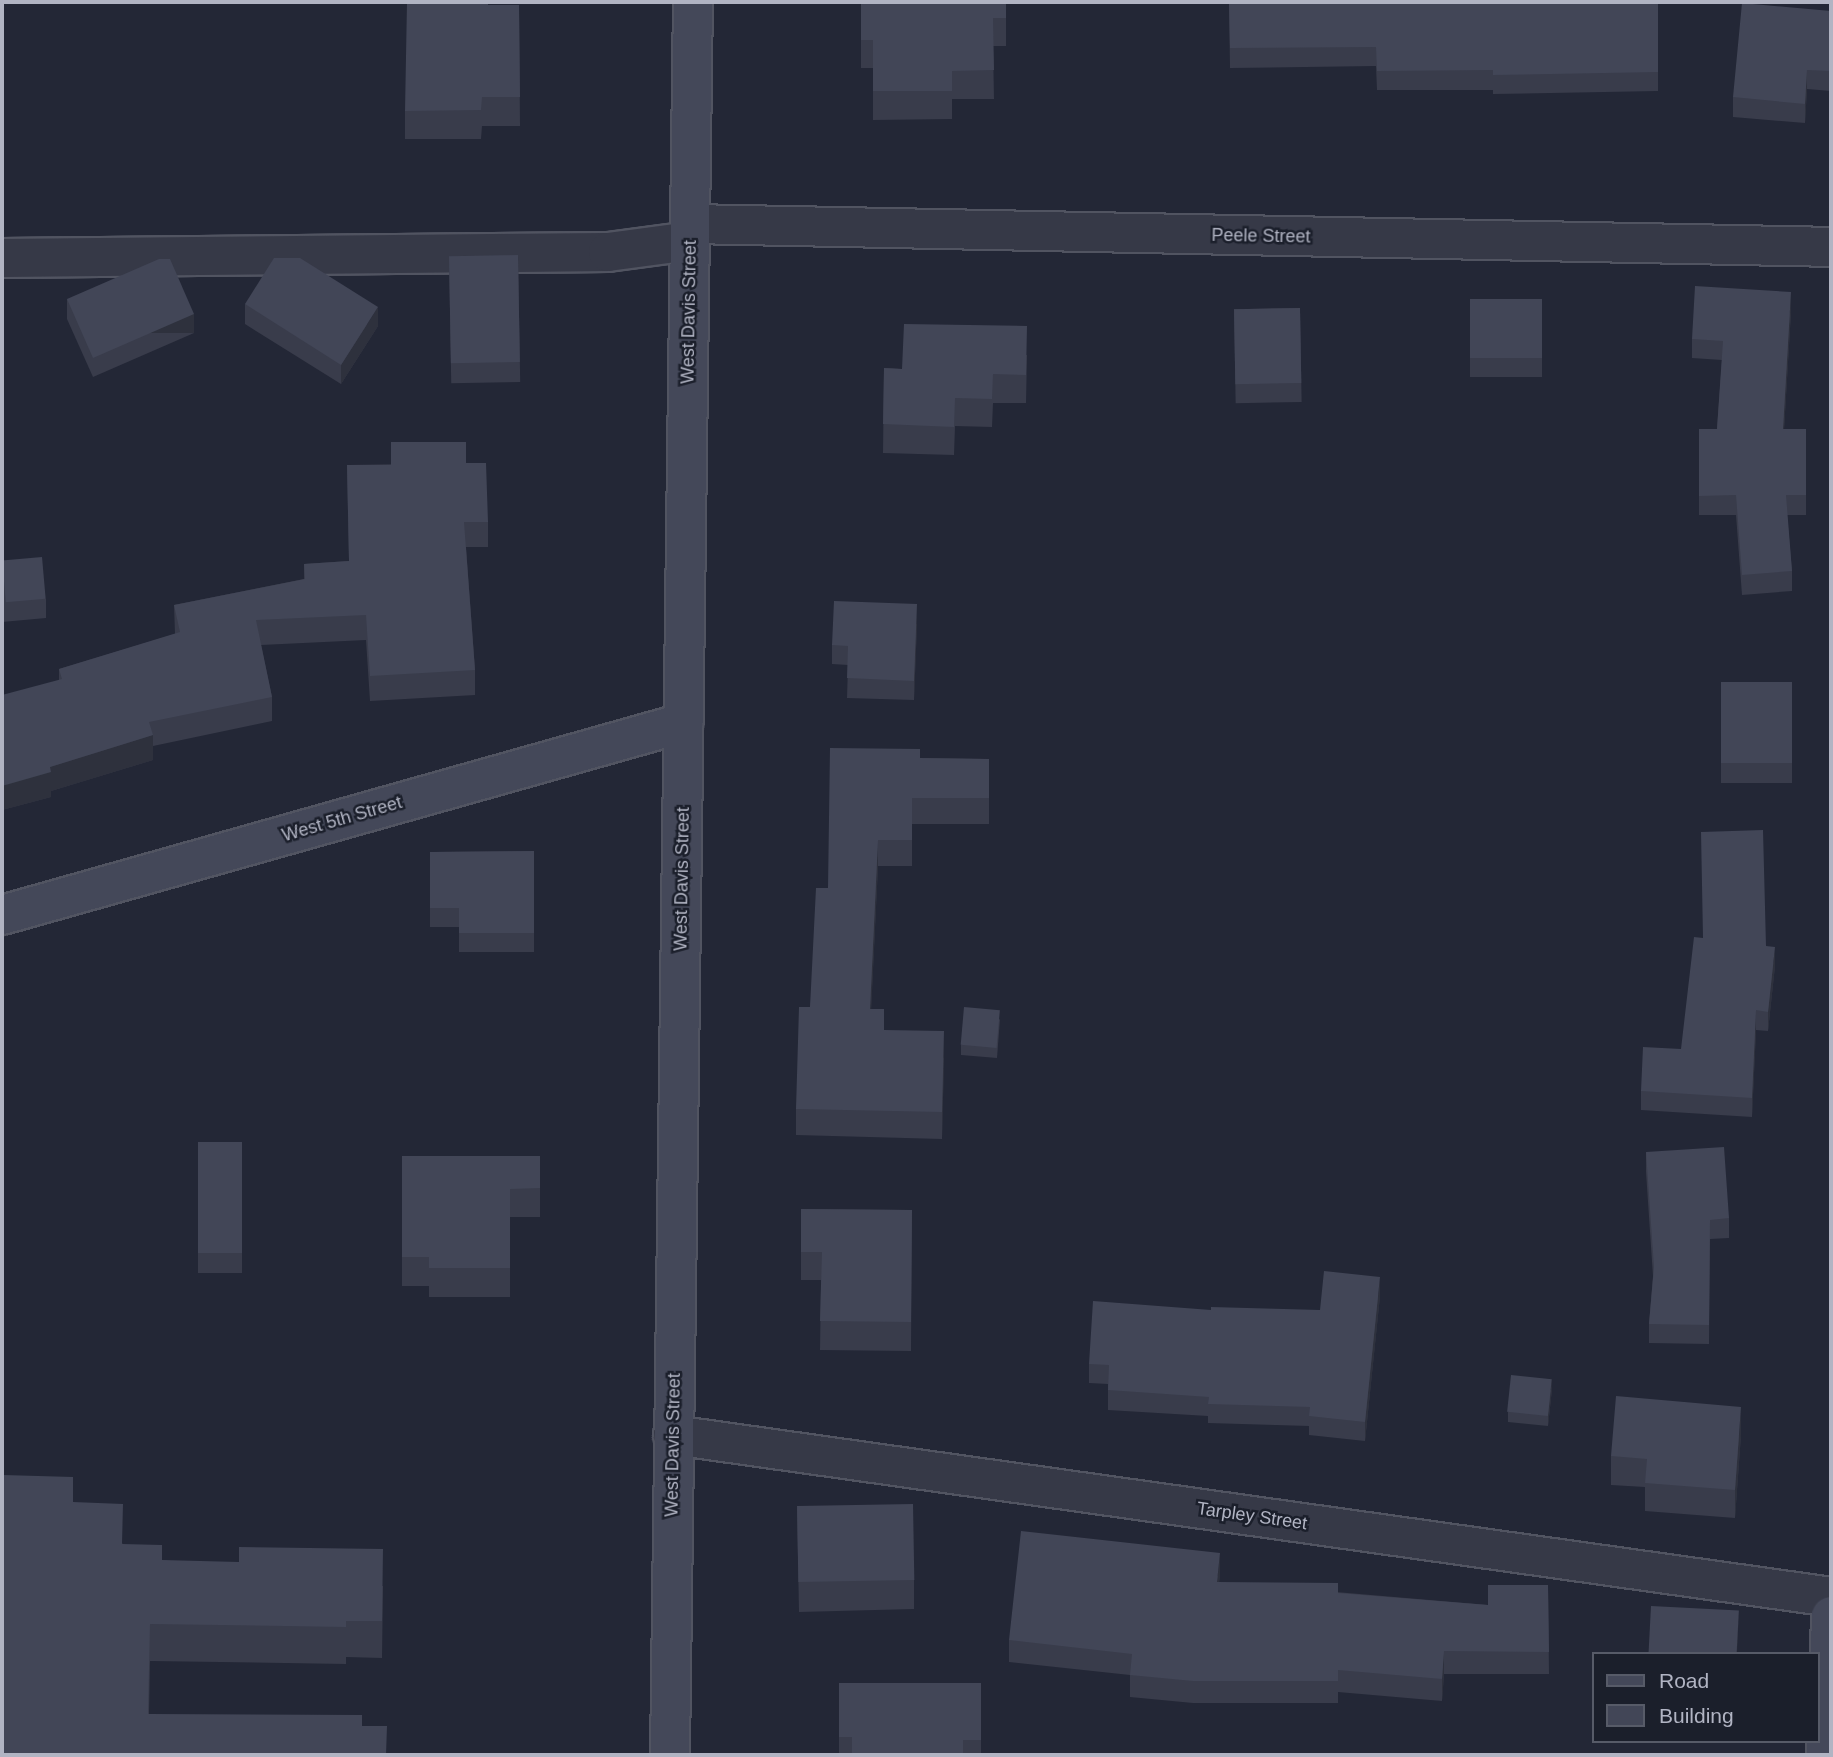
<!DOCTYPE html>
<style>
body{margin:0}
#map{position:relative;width:1833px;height:1757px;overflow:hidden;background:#232736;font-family:Arial,sans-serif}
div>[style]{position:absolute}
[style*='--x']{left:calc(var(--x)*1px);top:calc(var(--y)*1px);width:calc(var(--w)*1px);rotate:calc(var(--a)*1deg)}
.roads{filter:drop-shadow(2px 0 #515461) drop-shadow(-2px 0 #515461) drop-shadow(0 2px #515461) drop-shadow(0 -2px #515461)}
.street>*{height:38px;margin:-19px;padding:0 19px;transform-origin:19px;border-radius:19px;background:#363947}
.secondary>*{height:38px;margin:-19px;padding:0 19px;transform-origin:19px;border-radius:19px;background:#444859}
.wall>*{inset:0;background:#393c4b;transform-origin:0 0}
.shaded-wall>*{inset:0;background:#2e313d;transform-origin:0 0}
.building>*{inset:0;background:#424657;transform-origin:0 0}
span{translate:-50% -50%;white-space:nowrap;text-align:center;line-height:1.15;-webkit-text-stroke:5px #1b1f2b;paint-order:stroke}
.street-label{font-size:18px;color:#b1b4c3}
.frame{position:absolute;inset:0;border:4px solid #b1b4c3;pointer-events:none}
.legend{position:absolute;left:1592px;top:1652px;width:228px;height:91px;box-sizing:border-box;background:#1b1f2b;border:2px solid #575b68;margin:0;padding:9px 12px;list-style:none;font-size:21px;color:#b1b4c3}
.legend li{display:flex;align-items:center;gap:14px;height:35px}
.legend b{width:35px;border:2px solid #575b68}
</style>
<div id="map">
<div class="roads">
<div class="street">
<i style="--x:690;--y:224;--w:1141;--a:1.15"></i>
<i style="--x:2;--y:258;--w:606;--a:-0.57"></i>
<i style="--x:608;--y:252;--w:83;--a:-7.6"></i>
<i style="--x:673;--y:1435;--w:1169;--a:7.96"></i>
</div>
<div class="secondary">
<i style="--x:2;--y:915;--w:708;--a:-15.75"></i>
<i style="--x:670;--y:1755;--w:1753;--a:-89.25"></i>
<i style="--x:1826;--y:1755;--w:139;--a:-87.9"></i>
</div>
</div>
<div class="wall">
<i style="clip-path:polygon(861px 2px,1006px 2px,1006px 46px,993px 46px,994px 99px,952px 99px,952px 119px,873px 120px,873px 68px,861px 68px)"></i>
<i style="clip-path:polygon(1229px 2px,1658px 2px,1658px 91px,1493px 94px,1493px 90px,1377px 90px,1376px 66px,1230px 68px)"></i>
<i style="clip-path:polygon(488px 5px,519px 5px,520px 126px,482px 126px,481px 139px,405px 139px,405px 111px)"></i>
<i style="clip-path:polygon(1831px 11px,1831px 91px,1807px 89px,1805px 123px,1733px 117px,1733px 97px)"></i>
<i style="left:518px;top:255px;width:127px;height:69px;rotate:89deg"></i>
<i style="clip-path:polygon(67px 299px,194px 333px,93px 377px,67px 319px)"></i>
<i style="left:1470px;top:299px;width:72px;height:78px"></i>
<i style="clip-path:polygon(245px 304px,378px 326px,341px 384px,245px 324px)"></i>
<i style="left:1300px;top:308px;width:94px;height:66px;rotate:89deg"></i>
<i style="clip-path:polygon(1791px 312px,1784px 429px,1806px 429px,1806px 515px,1787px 515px,1792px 571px,1792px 591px,1742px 595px,1736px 515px,1699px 515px,1699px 429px,1717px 429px,1722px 360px,1692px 358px,1692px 339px)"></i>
<i style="clip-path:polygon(1027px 355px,1026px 403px,993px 403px,992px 427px,955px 426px,954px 455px,883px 453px,884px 368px,902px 369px)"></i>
<i style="clip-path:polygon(466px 463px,488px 522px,488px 547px,466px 547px,475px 670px,475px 695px,370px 701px,366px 640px,261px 645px,272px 697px,272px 721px,153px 746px,153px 760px,51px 791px,51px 797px,2px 810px,59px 680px,59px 669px,175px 634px,174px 605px,304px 579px,304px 564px,349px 561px,347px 465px)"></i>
<i style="clip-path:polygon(2px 561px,46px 599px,46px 618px,2px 622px)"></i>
<i style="clip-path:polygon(917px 624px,914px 700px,847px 698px,848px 665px,832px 664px,832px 645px)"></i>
<i style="left:1721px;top:682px;width:71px;height:101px"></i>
<i style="clip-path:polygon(920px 758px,989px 759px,989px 824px,912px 824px,912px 866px,878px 866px,871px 1009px,884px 1030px,944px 1058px,942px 1139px,796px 1135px,796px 1109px,810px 1007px,828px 888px)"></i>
<i style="clip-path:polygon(534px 851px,534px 952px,459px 952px,459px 927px,430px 927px,430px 852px)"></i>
<i style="clip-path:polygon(1766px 946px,1775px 966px,1768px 1031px,1756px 1030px,1752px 1117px,1641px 1110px,1641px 1091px,1681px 1049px)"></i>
<i style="clip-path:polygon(1000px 1019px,997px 1058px,961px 1055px,961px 1045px)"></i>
<i style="left:198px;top:1142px;width:44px;height:131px"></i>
<i style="clip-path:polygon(1646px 1152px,1729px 1218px,1729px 1238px,1710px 1239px,1709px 1344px,1649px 1343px,1649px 1324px,1653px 1276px,1646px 1172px)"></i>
<i style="clip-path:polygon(402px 1156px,540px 1156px,540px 1217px,510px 1217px,510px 1297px,429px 1297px,429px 1286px,402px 1286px)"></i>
<i style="clip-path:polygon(801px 1209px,912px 1210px,911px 1351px,820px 1350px,821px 1280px,801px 1280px)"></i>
<i style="clip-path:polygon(1380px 1296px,1365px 1441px,1309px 1435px,1309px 1426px,1208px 1423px,1208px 1416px,1108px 1410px,1108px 1384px,1089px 1383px,1089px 1364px,1211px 1310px,1320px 1310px)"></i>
<i style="clip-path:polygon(1552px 1389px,1548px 1426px,1508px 1422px,1508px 1412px)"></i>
<i style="clip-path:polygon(1741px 1435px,1735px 1518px,1645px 1511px,1645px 1487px,1611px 1485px,1611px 1456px)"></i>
<i style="clip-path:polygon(73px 1502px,123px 1544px,162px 1560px,383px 1586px,382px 1658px,346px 1657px,346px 1664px,150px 1661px,149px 1714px,362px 1726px,2px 1755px)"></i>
<i style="clip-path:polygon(797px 1507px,914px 1580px,914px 1609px,799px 1612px)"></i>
<i style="clip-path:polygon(1220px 1575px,1219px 1582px,1488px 1605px,1548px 1585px,1549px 1674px,1444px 1674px,1442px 1701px,1338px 1692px,1338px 1703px,1193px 1703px,1130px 1697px,1130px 1675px,1009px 1662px,1009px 1640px)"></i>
<i style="left:839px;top:1683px;width:142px;height:72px"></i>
</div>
<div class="shaded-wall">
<i style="clip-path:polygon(1807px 70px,1807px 89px,1805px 123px,1805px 104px)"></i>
<i style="clip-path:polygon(1791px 292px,1791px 312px,1783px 448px,1783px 429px)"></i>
<i style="clip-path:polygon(378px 307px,378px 326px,341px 384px,341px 365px)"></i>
<i style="left:194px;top:314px;width:19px;height:110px;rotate:90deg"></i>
<i style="clip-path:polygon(917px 604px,917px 624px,914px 700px,914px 681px)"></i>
<i style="clip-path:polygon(153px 735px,153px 760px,51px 791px,51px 797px,2px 810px,2px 786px,50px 767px)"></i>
<i style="clip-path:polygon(878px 840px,878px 866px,870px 1035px,870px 1009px)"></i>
<i style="clip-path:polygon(1775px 947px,1775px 966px,1768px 1031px,1768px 1012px)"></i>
<i style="clip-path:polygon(1756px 1010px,1756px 1030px,1752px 1117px,1752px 1098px)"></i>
<i style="clip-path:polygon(944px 1031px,944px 1058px,942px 1139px,942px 1112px)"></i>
<i style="clip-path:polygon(1380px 1277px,1380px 1296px,1365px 1441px,1365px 1422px)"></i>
<i style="clip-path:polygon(1552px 1379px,1552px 1389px,1548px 1426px,1548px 1416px)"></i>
<i style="clip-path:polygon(1741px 1407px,1741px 1435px,1735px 1518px,1735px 1490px)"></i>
<i style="clip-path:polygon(1220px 1553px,1220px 1575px,1217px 1604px,1217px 1582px)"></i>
<i style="clip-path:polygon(1739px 1610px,1737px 1654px,1736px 1654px)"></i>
<i style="clip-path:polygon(1444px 1651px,1444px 1674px,1442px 1701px,1442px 1679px)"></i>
</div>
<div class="building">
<i style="clip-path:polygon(407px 2px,488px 2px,488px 5px,519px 5px,520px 97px,482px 97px,481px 110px,405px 111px)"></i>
<i style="clip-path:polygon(861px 2px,1006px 2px,1006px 18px,993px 18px,994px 70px,952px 71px,952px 91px,873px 91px,873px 40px,861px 40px)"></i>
<i style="clip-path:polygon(1229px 2px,1658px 2px,1658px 72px,1493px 75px,1493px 70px,1377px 71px,1376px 47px,1230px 48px)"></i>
<i style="clip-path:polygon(1742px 3px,1831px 11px,1831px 71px,1807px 70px,1805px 104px,1733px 97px)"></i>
<i style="left:518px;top:255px;width:107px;height:69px;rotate:89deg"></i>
<i style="clip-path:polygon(274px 258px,300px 258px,378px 307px,341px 365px,245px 304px)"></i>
<i style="clip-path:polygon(159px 259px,170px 259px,194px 314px,93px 358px,67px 299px)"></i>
<i style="clip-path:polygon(1695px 286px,1791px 292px,1783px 429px,1806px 429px,1806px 495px,1786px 495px,1792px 571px,1742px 575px,1736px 495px,1699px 496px,1699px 429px,1717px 429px,1723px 341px,1692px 339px)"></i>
<i style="left:1470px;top:299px;width:72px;height:59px"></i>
<i style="left:1300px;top:308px;width:75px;height:66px;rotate:89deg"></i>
<i style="clip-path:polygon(904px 324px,1027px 326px,1026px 375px,993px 374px,992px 399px,955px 398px,954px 427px,883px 424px,884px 368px,902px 369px)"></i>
<i style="clip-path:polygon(391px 442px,466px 442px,466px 463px,486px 463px,488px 522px,464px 522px,475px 670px,370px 676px,366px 615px,256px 620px,272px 697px,149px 722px,153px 735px,50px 767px,51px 772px,2px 786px,2px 695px,62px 679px,59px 669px,180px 632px,174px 605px,305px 579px,304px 564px,349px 561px,347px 465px,391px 465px)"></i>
<i style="left:42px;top:557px;width:42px;height:40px;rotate:85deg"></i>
<i style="clip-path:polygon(834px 601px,917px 604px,914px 681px,847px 678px,848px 646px,832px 645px)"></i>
<i style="left:1721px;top:682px;width:71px;height:81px"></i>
<i style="clip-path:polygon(830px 748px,920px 749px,920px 758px,989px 759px,989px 798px,912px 798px,912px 840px,878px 840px,870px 1009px,884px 1009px,884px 1030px,944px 1031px,942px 1112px,796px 1109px,799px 1007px,810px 1007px,816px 888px,828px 888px)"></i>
<i style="clip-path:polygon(1763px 830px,1766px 946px,1775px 947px,1768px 1012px,1756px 1010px,1752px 1098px,1641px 1091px,1643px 1047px,1681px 1049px,1694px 937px,1703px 938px,1701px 832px)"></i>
<i style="clip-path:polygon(534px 851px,534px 933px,459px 933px,459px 908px,430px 908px,430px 852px)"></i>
<i style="left:964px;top:1007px;width:36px;height:38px;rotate:5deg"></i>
<i style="left:198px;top:1142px;width:44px;height:111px"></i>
<i style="clip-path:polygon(1724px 1147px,1729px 1218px,1710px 1220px,1709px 1325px,1649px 1324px,1654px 1267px,1646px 1152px)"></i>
<i style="clip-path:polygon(402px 1156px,540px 1156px,540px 1188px,510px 1189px,510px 1268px,429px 1268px,429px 1257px,402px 1257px)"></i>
<i style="clip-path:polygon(801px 1209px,912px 1210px,911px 1322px,820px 1321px,822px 1252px,801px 1252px)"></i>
<i style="clip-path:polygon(1324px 1271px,1380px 1277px,1365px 1422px,1309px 1416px,1310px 1407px,1208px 1404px,1209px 1397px,1108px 1390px,1109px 1365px,1089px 1364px,1093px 1301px,1211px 1310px,1211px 1307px,1320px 1310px)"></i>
<i style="left:1511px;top:1375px;width:41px;height:37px;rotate:6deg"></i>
<i style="clip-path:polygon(1616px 1396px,1741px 1407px,1735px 1490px,1645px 1483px,1647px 1459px,1611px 1456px)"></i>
<i style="clip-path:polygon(3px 1475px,73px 1477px,73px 1502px,123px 1504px,122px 1544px,162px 1545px,162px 1560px,239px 1562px,239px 1547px,383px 1549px,382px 1621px,346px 1621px,346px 1627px,150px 1624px,148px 1714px,362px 1715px,362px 1726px,387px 1726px,386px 1755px,2px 1755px)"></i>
<i style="left:913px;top:1504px;width:76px;height:116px;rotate:89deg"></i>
<i style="clip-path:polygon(1021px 1531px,1220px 1553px,1217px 1582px,1338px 1583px,1338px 1593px,1488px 1605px,1488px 1585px,1548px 1585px,1549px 1652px,1444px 1651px,1442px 1679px,1338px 1670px,1338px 1681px,1193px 1681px,1130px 1675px,1132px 1654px,1009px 1640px)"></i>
<i style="left:1651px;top:1606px;width:88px;height:48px;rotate:3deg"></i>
<i style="clip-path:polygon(839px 1683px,981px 1683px,981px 1740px,963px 1740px,963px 1755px,852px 1755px,852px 1737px,839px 1737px)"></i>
</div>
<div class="street-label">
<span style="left:1261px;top:236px;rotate:1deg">Peele Street</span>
<span style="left:689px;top:312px;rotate:-89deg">West Davis Street</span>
<span style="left:342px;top:819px;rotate:-16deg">West 5th Street</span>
<span style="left:682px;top:879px;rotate:-89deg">West Davis Street</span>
<span style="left:673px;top:1445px;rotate:-89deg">West Davis Street</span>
<span style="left:1252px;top:1516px;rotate:8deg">Tarpley Street</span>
</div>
<div class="frame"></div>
<ul class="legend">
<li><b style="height:9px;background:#444859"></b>Road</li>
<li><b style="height:19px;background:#424657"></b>Building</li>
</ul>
</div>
